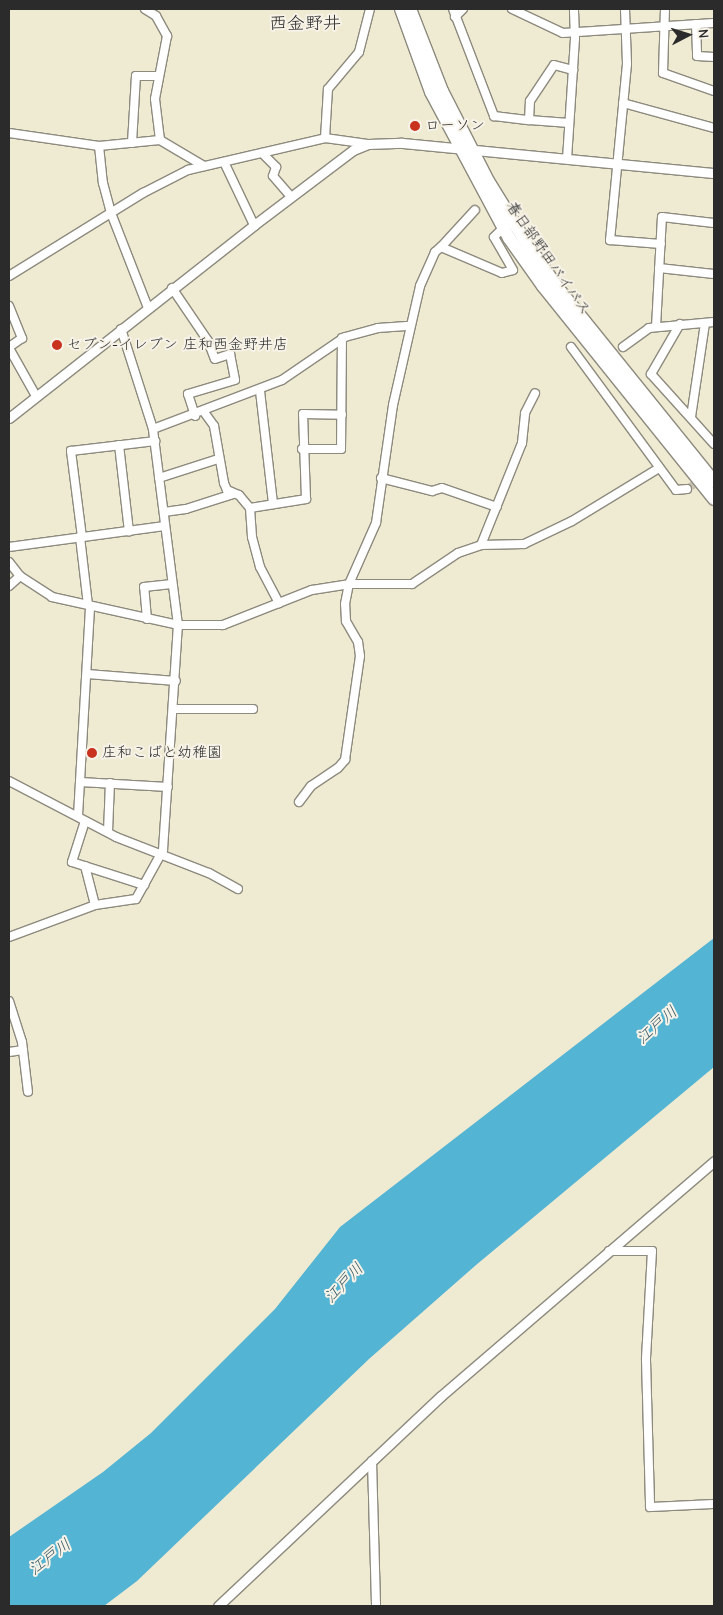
<!DOCTYPE html>
<meta charset="utf-8">
<style>
body{margin:0}
#map{position:relative;width:723px;height:1615px;overflow:hidden;background:#efead2;font-family:"Comic Neue","Klee One",sans-serif}
div>[style]{position:absolute}
[style*='--x']{left:calc(var(--x)*1px);top:calc(var(--y)*1px);width:calc(var(--w)*1px);rotate:calc(var(--a)*1deg)}
.water>*{inset:0;background:#54b4d3}
.minor-tunnel>*{height:8px;margin-top:-4px;transform-origin:0;background:repeating-linear-gradient(90deg,#c8c4b1 0 8px,transparent 0 12px)}
.roads{filter:drop-shadow(1px 0 #8d8a7e) drop-shadow(-1px 0 #8d8a7e) drop-shadow(0 1px #8d8a7e) drop-shadow(0 -1px #8d8a7e)}
.minor>*{height:8px;margin:-4px;padding:0 4px;transform-origin:4px;border-radius:4px;background:#fff}
.tertiary>*{height:9px;margin:-4.5px;padding:0 4.5px;transform-origin:4.5px;border-radius:4.5px;background:#fff}
.trunk>*{height:12px;margin:-6px;padding:0 6px;transform-origin:6px;border-radius:6px;background:#fff}
.dots>*{width:14px;height:14px;translate:-50% -50%;box-sizing:border-box;border:2px solid #f7f3e8;border-radius:50%}
span{translate:-50% -50%;white-space:nowrap;text-align:center;line-height:1.15;-webkit-text-stroke:4px #f7f3e8;paint-order:stroke}
.poi-label{font-size:15px;color:#2b2b2b}
.left{translate:0 -50%;text-align:left}
.street-label{font-size:15px;color:#2b2b2b}
.water-label{font-size:16px;color:#395b66;font-style:italic}
.quarter-label{font-size:18px;color:#2b2b2b}
.frame{position:absolute;inset:0;border:10px solid #2b2b2b;pointer-events:none}
.north{position:absolute;left:663px;top:10px;width:50px;height:50px;-webkit-text-stroke:4px #f7f3e8;paint-order:stroke;rotate:85deg;font-size:14px;font-weight:700;line-height:20px;text-align:center;color:#2b2b2b}
.north::after{content:'';display:block;margin:auto;width:18px;height:22px;background:#2b2b2b;clip-path:polygon(50% 0,100% 100%,50% 72%,0 100%)}
</style>
<div id="map">
<div class="water">
<i style="clip-path:polygon(714px 938px,714px 1067px,476px 1265px,369px 1359px,137px 1581px,104px 1606px,9px 1606px,9px 1537px,103px 1472px,151px 1433px,275px 1309px,340px 1227px)"></i>
</div>
<div class="minor-tunnel">
<i style="--x:687;--y:489;--w:32;--a:-34"></i>
</div>
<div class="roads">
<div class="minor">
<i style="--x:145;--y:9;--w:13;--a:32"></i>
<i style="--x:156;--y:16;--w:23;--a:61"></i>
<i style="--x:167;--y:36;--w:64;--a:100.8"></i>
<i style="--x:155;--y:99;--w:41;--a:83"></i>
<i style="--x:453;--y:9;--w:115;--a:69"></i>
<i style="--x:494;--y:116;--w:35;--a:7"></i>
<i style="--x:512;--y:9;--w:56;--a:25.2"></i>
<i style="--x:563;--y:33;--w:151;--a:-3.8"></i>
<i style="--x:625;--y:9;--w:55;--a:87.9"></i>
<i style="--x:627;--y:64;--w:177;--a:95.5"></i>
<i style="--x:610;--y:240;--w:51;--a:4.5"></i>
<i style="--x:665;--y:9;--w:64;--a:91.8"></i>
<i style="--x:663;--y:73;--w:54;--a:19.4"></i>
<i style="--x:455;--y:17;--w:11;--a:-45"></i>
<i style="--x:696;--y:24;--w:32;--a:88"></i>
<i style="--x:697;--y:56;--w:17;--a:3"></i>
<i style="--x:623;--y:103;--w:94;--a:15.4"></i>
<i style="--x:569;--y:123;--w:40;--a:-175.7"></i>
<i style="--x:529;--y:120;--w:19;--a:-87"></i>
<i style="--x:530;--y:101;--w:43;--a:-56.3"></i>
<i style="--x:554;--y:65;--w:20;--a:15"></i>
<i style="--x:9;--y:133;--w:91;--a:8.2"></i>
<i style="--x:99;--y:146;--w:61;--a:-5.6"></i>
<i style="--x:160;--y:140;--w:51;--a:30.6"></i>
<i style="--x:325;--y:138;--w:49;--a:-86.5"></i>
<i style="--x:328;--y:89;--w:48;--a:-50"></i>
<i style="--x:359;--y:52;--w:44;--a:-75.7"></i>
<i style="--x:132;--y:143;--w:67;--a:-86.6"></i>
<i style="--x:136;--y:76;--w:22;--a:0"></i>
<i style="--x:99;--y:146;--w:37;--a:84"></i>
<i style="--x:103;--y:183;--w:31;--a:75"></i>
<i style="--x:111;--y:213;--w:102;--a:68.7"></i>
<i style="--x:262;--y:153;--w:20;--a:45"></i>
<i style="--x:276;--y:167;--w:9;--a:108"></i>
<i style="--x:273;--y:176;--w:28;--a:49"></i>
<i style="--x:567;--y:159;--w:120;--a:-86.2"></i>
<i style="--x:575;--y:39;--w:30;--a:-92"></i>
<i style="--x:224;--y:162;--w:70;--a:64.5"></i>
<i style="--x:441;--y:247;--w:50;--a:-47.4"></i>
<i style="--x:659;--y:268;--w:55;--a:6.2"></i>
<i style="--x:9;--y:276;--w:158;--a:-31.8"></i>
<i style="--x:143;--y:193;--w:51;--a:-27.1"></i>
<i style="--x:188;--y:170;--w:141;--a:-13.1"></i>
<i style="--x:325;--y:138;--w:43;--a:7.9"></i>
<i style="--x:172;--y:288;--w:64;--a:55.8"></i>
<i style="--x:208;--y:341;--w:19;--a:69"></i>
<i style="--x:215;--y:359;--w:16;--a:-18"></i>
<i style="--x:230;--y:354;--w:26;--a:79"></i>
<i style="--x:235;--y:380;--w:49;--a:163.4"></i>
<i style="--x:188;--y:394;--w:23;--a:72"></i>
<i style="--x:9;--y:306;--w:35;--a:68"></i>
<i style="--x:22;--y:338;--w:16;--a:145"></i>
<i style="--x:680;--y:324;--w:58;--a:120.1"></i>
<i style="--x:651;--y:374;--w:94;--a:48"></i>
<i style="--x:656;--y:327;--w:110;--a:-86.9"></i>
<i style="--x:662;--y:217;--w:52;--a:6.6"></i>
<i style="--x:571;--y:347;--w:177;--a:53.7"></i>
<i style="--x:676;--y:490;--w:11;--a:-5"></i>
<i style="--x:623;--y:347;--w:32;--a:-36"></i>
<i style="--x:649;--y:328;--w:65;--a:-5.3"></i>
<i style="--x:9;--y:348;--w:55;--a:60.6"></i>
<i style="--x:260;--y:391;--w:114;--a:83.4"></i>
<i style="--x:204;--y:412;--w:17;--a:54"></i>
<i style="--x:214;--y:426;--w:58;--a:80"></i>
<i style="--x:224;--y:483;--w:8;--a:67"></i>
<i style="--x:227;--y:490;--w:13;--a:23"></i>
<i style="--x:239;--y:495;--w:17;--a:50"></i>
<i style="--x:250;--y:508;--w:29;--a:86"></i>
<i style="--x:252;--y:537;--w:31;--a:75"></i>
<i style="--x:260;--y:567;--w:41;--a:62.2"></i>
<i style="--x:691;--y:417;--w:95;--a:-81.5"></i>
<i style="--x:153;--y:429;--w:138;--a:-20.8"></i>
<i style="--x:282;--y:380;--w:76;--a:-34.3"></i>
<i style="--x:345;--y:337;--w:34;--a:-15"></i>
<i style="--x:378;--y:328;--w:32;--a:-4"></i>
<i style="--x:119;--y:445;--w:87;--a:83.4"></i>
<i style="--x:302;--y:449;--w:39;--a:0"></i>
<i style="--x:341;--y:449;--w:111;--a:-89.5"></i>
<i style="--x:159;--y:478;--w:62;--a:-17.9"></i>
<i style="--x:381;--y:478;--w:53;--a:14.3"></i>
<i style="--x:432;--y:491;--w:10;--a:-17"></i>
<i style="--x:442;--y:488;--w:58;--a:19.1"></i>
<i style="--x:250;--y:508;--w:57;--a:-9.1"></i>
<i style="--x:306;--y:499;--w:85;--a:-92"></i>
<i style="--x:303;--y:414;--w:39;--a:1"></i>
<i style="--x:164;--y:512;--w:22;--a:-8"></i>
<i style="--x:186;--y:509;--w:49;--a:-17.7"></i>
<i style="--x:80;--y:537;--w:68;--a:83.3"></i>
<i style="--x:82;--y:537;--w:87;--a:-97.3"></i>
<i style="--x:71;--y:451;--w:85;--a:-6.8"></i>
<i style="--x:481;--y:545;--w:110;--a:-68.1"></i>
<i style="--x:522;--y:443;--w:30;--a:-84"></i>
<i style="--x:525;--y:413;--w:22;--a:-63"></i>
<i style="--x:9;--y:547;--w:157;--a:-7.7"></i>
<i style="--x:9;--y:562;--w:18;--a:52"></i>
<i style="--x:20;--y:576;--w:38;--a:33"></i>
<i style="--x:52;--y:597;--w:129;--a:12.5"></i>
<i style="--x:178;--y:625;--w:45;--a:0"></i>
<i style="--x:223;--y:625;--w:96;--a:-21.5"></i>
<i style="--x:312;--y:590;--w:37;--a:-9"></i>
<i style="--x:349;--y:584;--w:63;--a:0"></i>
<i style="--x:412;--y:584;--w:55;--a:-34"></i>
<i style="--x:458;--y:553;--w:24;--a:-19"></i>
<i style="--x:481;--y:545;--w:43;--a:-1.3"></i>
<i style="--x:524;--y:544;--w:53;--a:-25.6"></i>
<i style="--x:572;--y:521;--w:102;--a:-31.3"></i>
<i style="--x:9;--y:586;--w:15;--a:-42"></i>
<i style="--x:147;--y:619;--w:32;--a:-95"></i>
<i style="--x:144;--y:587;--w:28;--a:-6"></i>
<i style="--x:87;--y:674;--w:89;--a:4.5"></i>
<i style="--x:173;--y:709;--w:80;--a:0"></i>
<i style="--x:9;--y:781;--w:121;--a:27.6"></i>
<i style="--x:116;--y:837;--w:100;--a:21.2"></i>
<i style="--x:209;--y:873;--w:33;--a:29"></i>
<i style="--x:80;--y:782;--w:88;--a:3.3"></i>
<i style="--x:299;--y:802;--w:20;--a:-53"></i>
<i style="--x:311;--y:786;--w:32;--a:-34"></i>
<i style="--x:338;--y:768;--w:11;--a:-49"></i>
<i style="--x:345;--y:760;--w:105;--a:-81.8"></i>
<i style="--x:360;--y:656;--w:14;--a:-98"></i>
<i style="--x:358;--y:642;--w:24;--a:-120"></i>
<i style="--x:346;--y:621;--w:17;--a:-93"></i>
<i style="--x:345;--y:604;--w:20;--a:-79"></i>
<i style="--x:349;--y:584;--w:67;--a:-66.1"></i>
<i style="--x:376;--y:523;--w:119;--a:-81.8"></i>
<i style="--x:393;--y:405;--w:122;--a:-77.2"></i>
<i style="--x:420;--y:286;--w:37;--a:-66"></i>
<i style="--x:435;--y:252;--w:8;--a:-40"></i>
<i style="--x:441;--y:247;--w:66;--a:23.1"></i>
<i style="--x:502;--y:273;--w:11;--a:-15"></i>
<i style="--x:513;--y:270;--w:38;--a:-120"></i>
<i style="--x:494;--y:237;--w:13;--a:-45"></i>
<i style="--x:78;--y:816;--w:210;--a:-86.7"></i>
<i style="--x:85;--y:821;--w:43;--a:107.6"></i>
<i style="--x:72;--y:862;--w:76;--a:17.7"></i>
<i style="--x:108;--y:832;--w:49;--a:-87.7"></i>
<i style="--x:85;--y:866;--w:40;--a:75.6"></i>
<i style="--x:9;--y:937;--w:92;--a:-20.4"></i>
<i style="--x:95;--y:905;--w:41;--a:-8.3"></i>
<i style="--x:136;--y:899;--w:56;--a:-61.1"></i>
<i style="--x:163;--y:850;--w:225;--a:-86.2"></i>
<i style="--x:178;--y:625;--w:198;--a:-97.3"></i>
<i style="--x:153;--y:429;--w:105;--a:-107.7"></i>
<i style="--x:9;--y:1001;--w:43;--a:72.4"></i>
<i style="--x:22;--y:1042;--w:50;--a:83.2"></i>
<i style="--x:9;--y:1052;--w:14;--a:-8"></i>
<i style="--x:609;--y:1251;--w:43;--a:0"></i>
<i style="--x:652;--y:1251;--w:109;--a:93.2"></i>
<i style="--x:646;--y:1360;--w:147;--a:88.4"></i>
<i style="--x:650;--y:1507;--w:64;--a:-2.7"></i>
<i style="--x:372;--y:1461;--w:145;--a:88.4"></i>
</div>
<div class="tertiary">
<i style="--x:9;--y:418;--w:312;--a:-38.2"></i>
<i style="--x:254;--y:225;--w:124;--a:-37.1"></i>
<i style="--x:353;--y:150;--w:16;--a:-22"></i>
<i style="--x:368;--y:144;--w:34;--a:-2"></i>
<i style="--x:402;--y:143;--w:313;--a:5.5"></i>
<i style="--x:218;--y:1606;--w:306;--a:-43.3"></i>
<i style="--x:441;--y:1396;--w:360;--a:-40.7"></i>
</div>
<div class="trunk">
<i style="--x:401;--y:9;--w:88;--a:70.1"></i>
<i style="--x:431;--y:92;--w:166;--a:61.9"></i>
<i style="--x:509;--y:238;--w:59;--a:54.7"></i>
<i style="--x:543;--y:286;--w:273;--a:51.2"></i>
<i style="--x:410;--y:9;--w:88;--a:68.7"></i>
<i style="--x:442;--y:91;--w:101;--a:62.9"></i>
<i style="--x:488;--y:181;--w:78;--a:58.2"></i>
<i style="--x:529;--y:247;--w:54;--a:54.8"></i>
<i style="--x:560;--y:291;--w:245;--a:51.1"></i>
</div>
</div>
<div class="dots">
<i style="left:415px;top:126px;background:#c8321e"></i>
<i style="left:57px;top:345px;background:#c8321e"></i>
<i style="left:92px;top:753px;background:#c8321e"></i>
</div>
<div class="poi-label">
<span class="left" style="left:425px;top:126px">ローソン</span>
<span class="left" style="left:67px;top:345px">セブン-イレブン 庄和西金野井店</span>
<span class="left" style="left:102px;top:753px">庄和こばと幼稚園</span>
</div>
<div class="street-label">
<span style="left:548px;top:258px;rotate:55deg">春日部野田バイパス</span>
</div>
<div class="water-label">
<span style="left:657px;top:1025px;rotate:-41deg">江戸川</span>
<span style="left:344px;top:1283px;rotate:-46deg">江戸川</span>
<span style="left:50px;top:1557px;rotate:-37deg">江戸川</span>
</div>
<div class="quarter-label">
<span style="left:305px;top:24px">西金野井</span>
</div>
<div class="frame"></div>
<div class="north">N</div>
</div>
